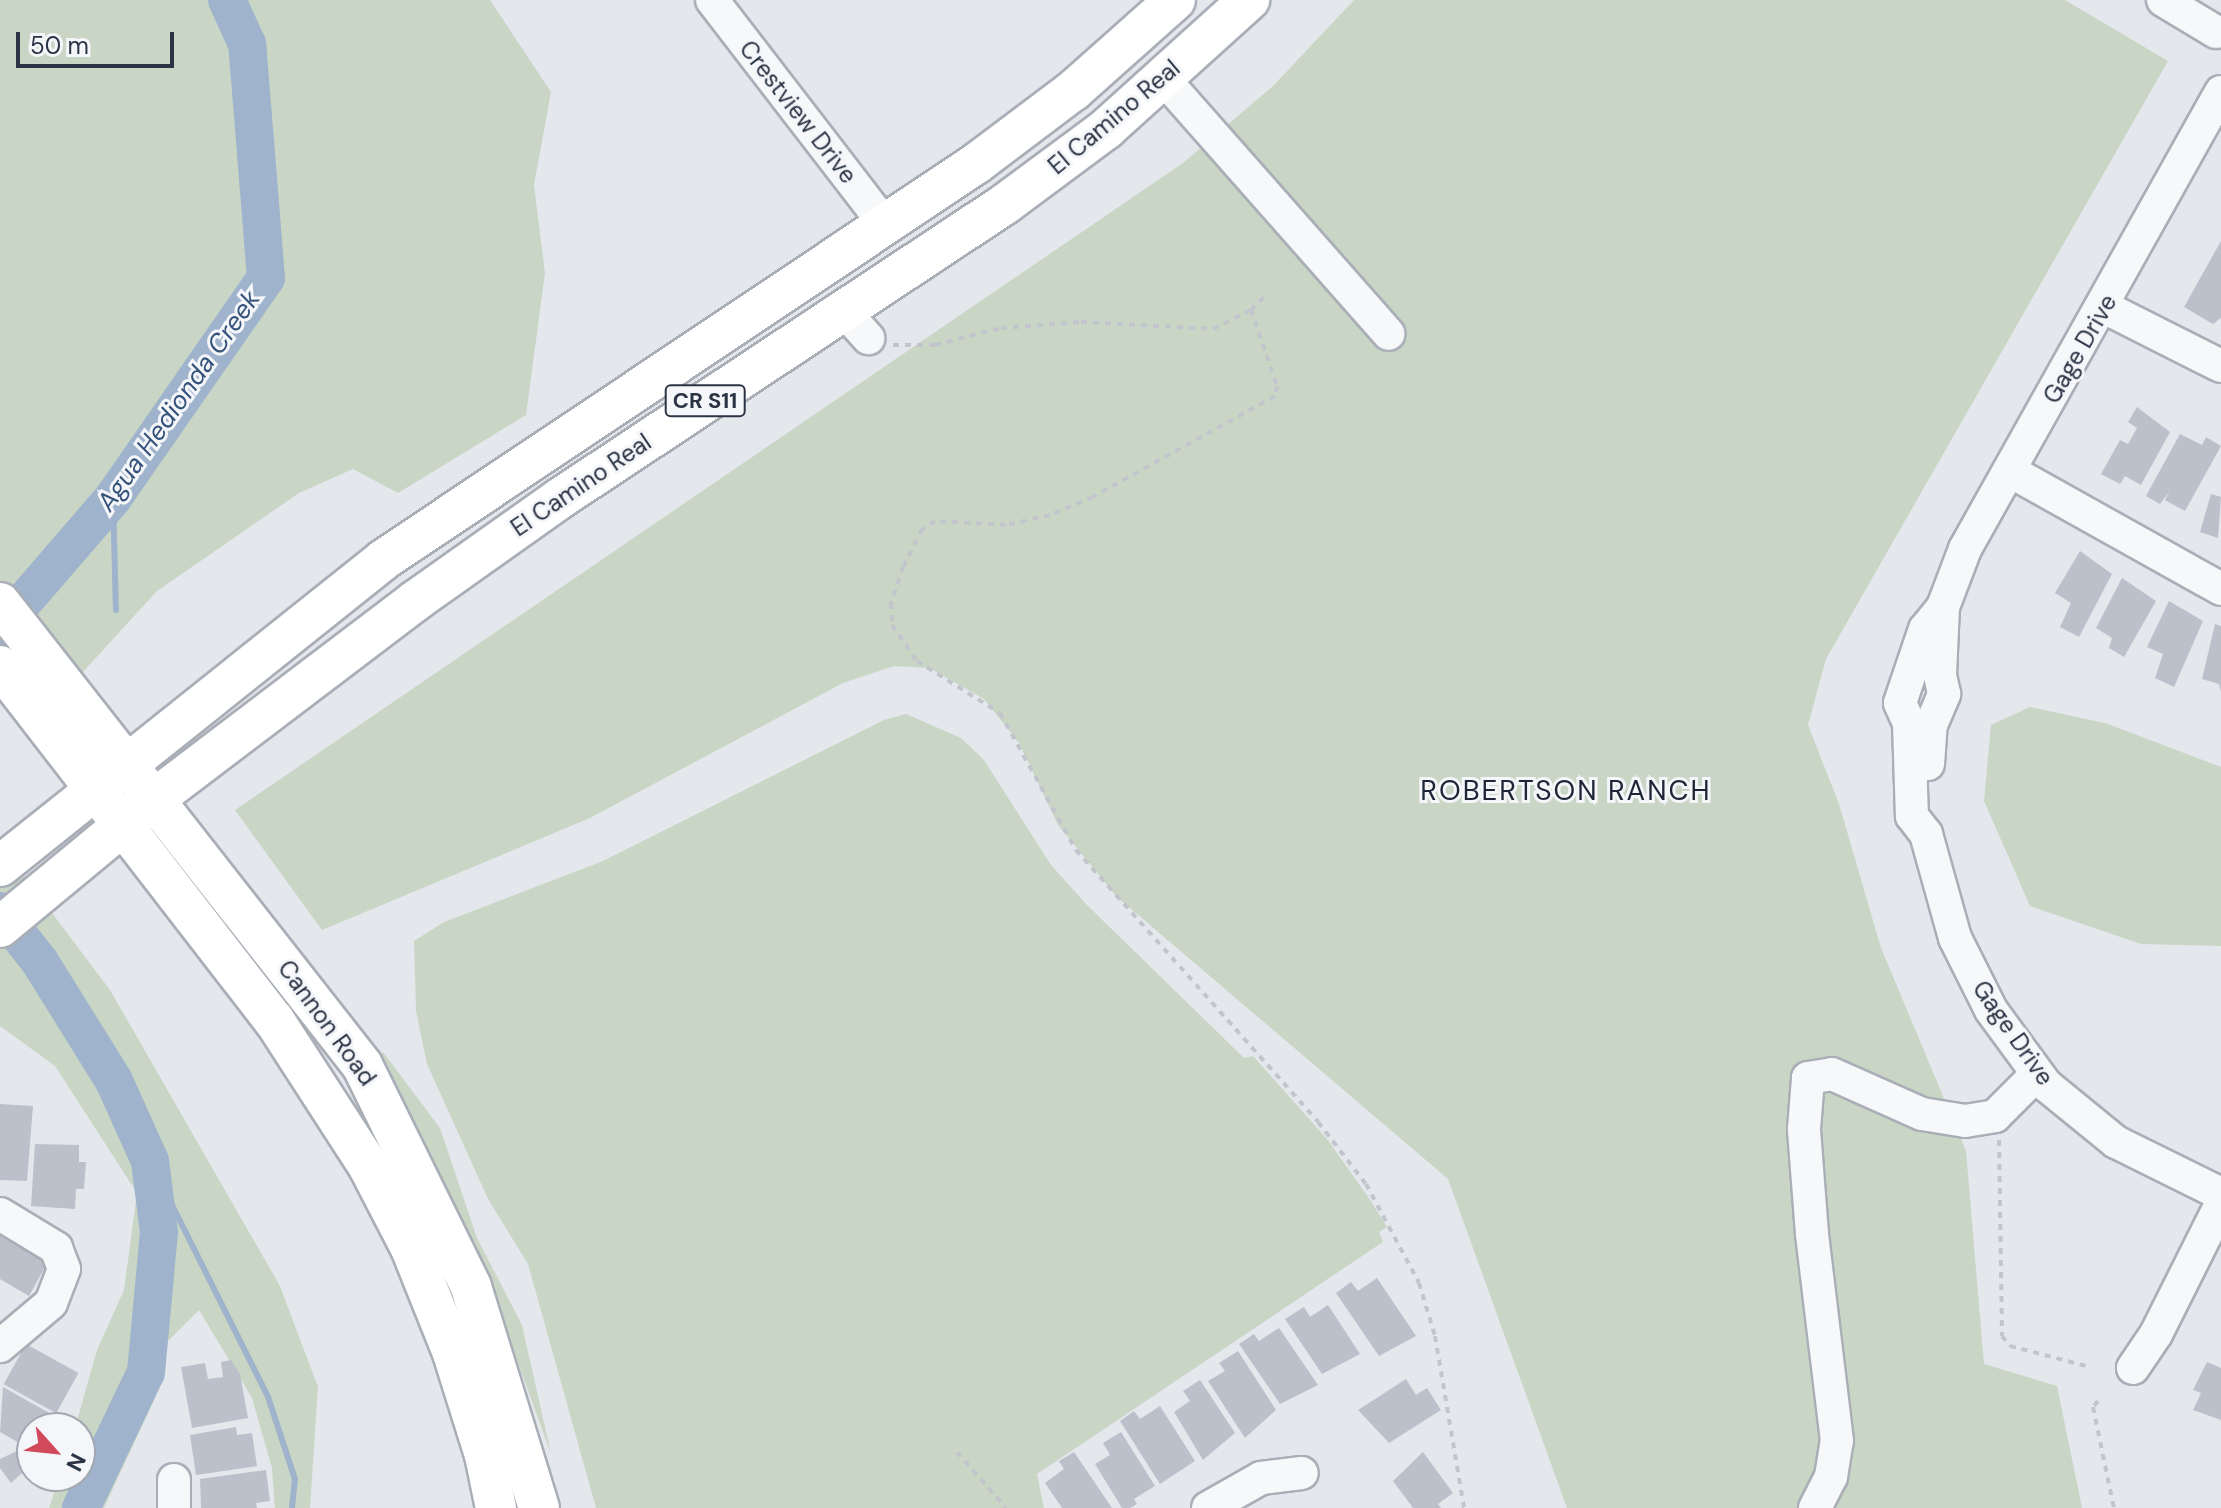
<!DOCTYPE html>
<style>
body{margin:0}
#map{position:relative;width:2221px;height:1508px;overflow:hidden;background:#e4e7ec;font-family:"DM Sans",sans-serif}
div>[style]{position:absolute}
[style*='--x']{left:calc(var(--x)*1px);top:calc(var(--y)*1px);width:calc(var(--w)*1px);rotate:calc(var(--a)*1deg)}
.green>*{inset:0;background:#c9d6c5}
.stream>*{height:6px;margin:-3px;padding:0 3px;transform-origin:3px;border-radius:3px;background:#9fb4cc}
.river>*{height:38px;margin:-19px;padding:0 19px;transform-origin:19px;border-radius:19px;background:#9fb4cc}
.building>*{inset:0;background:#bbc0ca;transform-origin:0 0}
.path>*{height:4px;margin-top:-2px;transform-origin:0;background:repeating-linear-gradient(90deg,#c2c5cb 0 6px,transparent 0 12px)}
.roads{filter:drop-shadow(2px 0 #a9aeb7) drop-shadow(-2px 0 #a9aeb7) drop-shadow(0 2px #a9aeb7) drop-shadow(0 -2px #a9aeb7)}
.minor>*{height:32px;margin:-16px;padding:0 16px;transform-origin:16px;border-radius:16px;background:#f7f8fa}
.major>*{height:40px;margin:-20px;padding:0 20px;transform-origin:20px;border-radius:20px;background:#fff}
span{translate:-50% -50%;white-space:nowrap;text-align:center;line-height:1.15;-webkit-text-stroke:6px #f4f6f9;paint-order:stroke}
.shield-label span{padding:2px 6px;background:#f4f6f9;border:2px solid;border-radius:6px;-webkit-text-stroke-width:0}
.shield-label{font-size:22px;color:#2b3445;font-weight:700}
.street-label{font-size:24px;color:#2b3445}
.water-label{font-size:26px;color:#34527a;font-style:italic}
.quarter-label{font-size:28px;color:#1d2536;letter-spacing:2px}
.north{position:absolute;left:16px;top:1412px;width:80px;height:80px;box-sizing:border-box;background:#f4f6f9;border:2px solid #a4a8b1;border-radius:50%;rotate:117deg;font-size:22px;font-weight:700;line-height:32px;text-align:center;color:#2b3445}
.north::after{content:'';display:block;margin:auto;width:28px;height:36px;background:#d1495b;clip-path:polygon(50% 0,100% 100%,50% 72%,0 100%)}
.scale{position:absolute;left:16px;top:32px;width:158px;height:36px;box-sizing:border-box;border:4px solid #2b3445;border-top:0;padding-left:10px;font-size:24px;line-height:28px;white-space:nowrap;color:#2b3445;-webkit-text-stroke:6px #f4f6f9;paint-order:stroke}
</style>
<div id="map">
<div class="green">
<i style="clip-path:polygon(0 0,490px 0,551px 92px,534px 185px,545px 273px,526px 415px,398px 493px,353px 469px,299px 493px,157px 591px,82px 673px,52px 633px,0 688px)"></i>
<i style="clip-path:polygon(1354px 0,2065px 0,2168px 61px,1826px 659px,1808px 725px,1839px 804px,1881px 948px,1966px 1151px,1984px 1364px,2057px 1386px,2082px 1508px,1567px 1508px,1448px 1179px,1117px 897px,1058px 825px,1019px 743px,984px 699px,929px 668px,894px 666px,843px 683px,590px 818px,322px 930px,235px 810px,1183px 163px,1273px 86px)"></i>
<i style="clip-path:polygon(2030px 707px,2105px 723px,2221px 767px,2221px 946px,2141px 944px,2030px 906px,1984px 801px,1991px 725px)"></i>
<i style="clip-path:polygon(906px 714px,961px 738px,984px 760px,1051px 865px,1087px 905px,1244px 1058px,1253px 1056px,1327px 1139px,1369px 1198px,1387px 1227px,1379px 1232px,1383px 1242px,1037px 1474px,1044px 1508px,596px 1508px,528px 1264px,488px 1199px,427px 1064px,416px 1011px,414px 941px,444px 922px,603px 861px,884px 720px)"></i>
<i style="clip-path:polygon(0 844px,110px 990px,280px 1286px,318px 1387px,310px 1508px,275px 1508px,272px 1468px,252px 1398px,199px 1310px,160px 1349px,156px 1396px,104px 1508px,49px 1508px,60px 1476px,80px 1476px,80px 1428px,75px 1428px,97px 1350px,124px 1290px,137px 1193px,55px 1066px,0 1026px)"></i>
<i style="clip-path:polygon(383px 1052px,440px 1128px,477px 1238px,522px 1325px,551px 1454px,480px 1258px,409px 1113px,377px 1060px)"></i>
</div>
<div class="stream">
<i style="--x:113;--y:498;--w:112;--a:88.5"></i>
<i style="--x:150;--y:1161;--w:264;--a:63.4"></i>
<i style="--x:268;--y:1397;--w:86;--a:71.8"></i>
<i style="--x:295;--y:1479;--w:29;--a:96"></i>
</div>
<div class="river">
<i style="--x:0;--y:629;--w:173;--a:-49.2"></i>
<i style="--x:113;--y:498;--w:268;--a:-55.2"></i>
<i style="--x:266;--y:278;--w:235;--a:-94.6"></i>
<i style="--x:247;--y:44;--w:48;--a:-114.4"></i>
<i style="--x:0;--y:911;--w:65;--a:51.9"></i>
<i style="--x:40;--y:962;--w:140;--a:58.1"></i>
<i style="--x:114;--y:1081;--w:88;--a:65.8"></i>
<i style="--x:150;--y:1161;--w:72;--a:82.8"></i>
<i style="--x:159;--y:1232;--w:141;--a:95.3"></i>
<i style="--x:146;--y:1372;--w:151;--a:115.5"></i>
</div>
<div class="building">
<i style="clip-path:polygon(2221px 241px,2221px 318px,2213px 324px,2184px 307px)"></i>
<i style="clip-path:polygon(2137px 407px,2170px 432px,2141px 485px,2125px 476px,2120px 484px,2101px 474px,2120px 440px,2128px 444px,2137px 428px,2128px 422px)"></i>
<i style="clip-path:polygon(2180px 434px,2202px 445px,2206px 437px,2221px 446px,2185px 511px,2165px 500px,2170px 491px,2160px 504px,2146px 496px)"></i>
<i style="clip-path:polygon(2211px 494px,2221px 497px,2218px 538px,2200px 532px)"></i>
<i style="clip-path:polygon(2080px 551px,2112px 574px,2079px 637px,2060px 627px,2071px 603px,2055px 593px)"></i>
<i style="clip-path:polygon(2122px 578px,2156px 601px,2124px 657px,2109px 648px,2112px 638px,2096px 628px)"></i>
<i style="clip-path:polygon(2169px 601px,2203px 621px,2174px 687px,2155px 678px,2163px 654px,2147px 647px)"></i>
<i style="clip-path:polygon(2215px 624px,2221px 626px,2221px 692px,2219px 684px,2202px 679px)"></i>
<i style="clip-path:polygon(0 1104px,33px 1106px,27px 1181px,0 1180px)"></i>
<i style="clip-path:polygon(35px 1144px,79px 1145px,79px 1162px,86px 1162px,84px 1189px,76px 1189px,75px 1209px,31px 1206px)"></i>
<i style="clip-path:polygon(0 1230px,50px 1258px,29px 1296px,0 1279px)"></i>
<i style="clip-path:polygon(1377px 1278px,1416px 1336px,1379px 1356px,1336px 1293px,1351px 1282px,1358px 1291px)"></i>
<i style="clip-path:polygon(1328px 1305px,1360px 1354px,1322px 1374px,1285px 1319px,1304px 1307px,1310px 1317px)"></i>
<i style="clip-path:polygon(1279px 1328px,1318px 1385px,1280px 1404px,1239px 1344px,1254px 1334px,1259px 1341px)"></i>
<i style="left:26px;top:1344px;width:60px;height:46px;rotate:29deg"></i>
<i style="clip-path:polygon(1238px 1351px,1276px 1410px,1245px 1438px,1208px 1381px,1225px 1371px,1219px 1363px)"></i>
<i style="clip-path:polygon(231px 1360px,240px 1374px,248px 1418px,192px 1428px,181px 1367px,205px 1363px,208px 1379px,223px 1377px,221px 1362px)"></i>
<i style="clip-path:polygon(2207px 1362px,2221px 1368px,2221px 1420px,2193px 1410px,2201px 1393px,2193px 1390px)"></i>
<i style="clip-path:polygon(1406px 1379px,1416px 1395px,1427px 1388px,1441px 1410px,1389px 1443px,1358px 1410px)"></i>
<i style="clip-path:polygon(1200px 1380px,1235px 1433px,1203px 1460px,1174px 1412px,1190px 1401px,1183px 1391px)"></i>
<i style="clip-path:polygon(3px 1387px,53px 1415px,47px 1427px,32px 1428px,30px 1449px,0 1432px)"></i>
<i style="clip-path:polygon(1160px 1406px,1195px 1461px,1160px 1484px,1120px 1421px,1134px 1411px,1140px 1419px)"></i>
<i style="clip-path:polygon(236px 1427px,237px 1435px,252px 1433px,257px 1466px,196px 1475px,190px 1435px)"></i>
<i style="clip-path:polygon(1121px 1432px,1155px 1486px,1134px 1499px,1137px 1504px,1130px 1508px,1122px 1508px,1095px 1464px,1110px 1455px,1103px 1443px)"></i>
<i style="clip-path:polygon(21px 1449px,32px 1464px,11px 1483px,0 1468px,0 1459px)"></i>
<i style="clip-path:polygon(1074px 1452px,1112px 1508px,1062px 1508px,1045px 1483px,1064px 1469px,1059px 1461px)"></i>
<i style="clip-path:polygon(1423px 1452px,1453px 1493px,1438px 1504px,1441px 1508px,1413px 1508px,1393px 1481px)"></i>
<i style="clip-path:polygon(266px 1470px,270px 1501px,256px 1503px,257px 1508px,201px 1508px,200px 1479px)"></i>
</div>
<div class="path">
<i style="--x:1251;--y:310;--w:80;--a:71.1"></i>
<i style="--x:1277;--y:386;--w:10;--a:101"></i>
<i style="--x:1275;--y:396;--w:208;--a:151"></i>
<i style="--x:1093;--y:497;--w:47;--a:157.3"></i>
<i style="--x:1050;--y:515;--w:45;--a:167.2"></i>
<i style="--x:1006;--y:525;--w:71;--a:-176.8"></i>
<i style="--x:935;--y:521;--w:15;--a:148"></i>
<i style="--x:922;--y:529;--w:42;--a:116.6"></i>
<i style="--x:903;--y:567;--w:38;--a:108"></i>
<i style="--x:891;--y:603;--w:22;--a:87"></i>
<i style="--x:892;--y:625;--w:44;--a:55.2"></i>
<i style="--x:917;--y:661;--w:98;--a:32.1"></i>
<i style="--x:1000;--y:713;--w:157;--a:61"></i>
<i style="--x:1076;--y:850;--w:364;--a:48.3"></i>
<i style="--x:1318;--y:1122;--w:78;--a:52.3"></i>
<i style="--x:1366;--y:1184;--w:112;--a:61.8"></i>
<i style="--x:1419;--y:1283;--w:55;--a:73.2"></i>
<i style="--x:1435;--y:1336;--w:174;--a:80.4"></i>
<i style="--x:893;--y:345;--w:42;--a:0"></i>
<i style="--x:935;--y:345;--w:68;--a:-14.4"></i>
<i style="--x:1001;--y:328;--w:80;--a:-4.3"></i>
<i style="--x:1081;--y:322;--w:132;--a:3"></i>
<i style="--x:1213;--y:329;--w:42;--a:-26.6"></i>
<i style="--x:1251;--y:310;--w:18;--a:-45"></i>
<i style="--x:1999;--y:1140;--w:196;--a:89.1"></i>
<i style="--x:2002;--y:1336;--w:13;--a:51"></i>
<i style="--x:2010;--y:1346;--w:79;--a:14.7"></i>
<i style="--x:2098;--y:1401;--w:8;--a:130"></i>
<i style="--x:2093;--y:1407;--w:103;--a:78.3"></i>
<i style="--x:957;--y:1452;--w:74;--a:48.8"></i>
</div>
<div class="roads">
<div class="minor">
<i style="--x:712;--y:0;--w:282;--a:52.4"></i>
<i style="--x:2163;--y:0;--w:62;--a:31.1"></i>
<i style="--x:1163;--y:78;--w:341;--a:48.6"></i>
<i style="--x:2221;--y:92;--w:524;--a:119.26"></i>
<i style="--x:1965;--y:549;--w:62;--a:110.8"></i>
<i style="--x:1943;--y:607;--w:28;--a:129"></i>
<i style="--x:1925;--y:629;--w:78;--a:108.7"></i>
<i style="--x:1900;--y:703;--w:22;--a:66"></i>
<i style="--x:1909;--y:723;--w:93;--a:88.2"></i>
<i style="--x:1912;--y:816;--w:23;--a:52"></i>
<i style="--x:1926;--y:834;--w:108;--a:74.4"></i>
<i style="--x:1955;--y:938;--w:80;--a:63.4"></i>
<i style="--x:1991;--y:1010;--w:93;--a:53.7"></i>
<i style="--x:2046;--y:1085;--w:90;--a:39.2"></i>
<i style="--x:2116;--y:1142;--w:117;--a:26.3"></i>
<i style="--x:2104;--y:307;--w:131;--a:26.8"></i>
<i style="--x:843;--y:310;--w:38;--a:48"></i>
<i style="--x:2010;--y:471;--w:242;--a:29.2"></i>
<i style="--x:1928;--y:764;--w:39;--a:-86"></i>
<i style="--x:1931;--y:725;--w:34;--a:-67"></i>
<i style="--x:1944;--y:694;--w:19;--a:-102"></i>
<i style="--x:1940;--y:675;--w:68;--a:-87.5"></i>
<i style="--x:0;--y:1214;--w:66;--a:31.3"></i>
<i style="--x:56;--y:1248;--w:22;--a:69"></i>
<i style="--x:64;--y:1269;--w:36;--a:111"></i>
<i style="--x:51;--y:1303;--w:67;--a:139.9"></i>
<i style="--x:2133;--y:1368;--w:41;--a:-55.9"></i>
<i style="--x:2156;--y:1334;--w:145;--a:-63.4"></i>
<i style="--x:174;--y:1480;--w:28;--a:90"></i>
<i style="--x:1208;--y:1508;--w:61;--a:-29.5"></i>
<i style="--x:1261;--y:1478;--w:41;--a:-7"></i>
<i style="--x:1815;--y:1508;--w:35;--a:-63"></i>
<i style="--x:1831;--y:1477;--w:36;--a:-81"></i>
<i style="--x:1837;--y:1441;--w:209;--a:-96.9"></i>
<i style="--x:1812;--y:1234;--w:105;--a:-94.4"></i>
<i style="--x:1804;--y:1129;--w:51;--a:-85.5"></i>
<i style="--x:1808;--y:1078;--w:24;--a:-9"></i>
<i style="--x:1832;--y:1074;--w:98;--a:24"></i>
<i style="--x:1922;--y:1114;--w:44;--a:9.2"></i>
<i style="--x:1965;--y:1121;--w:30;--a:-9"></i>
<i style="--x:1995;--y:1116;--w:59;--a:-45"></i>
</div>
<div class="major">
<i style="--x:0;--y:603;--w:587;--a:51.92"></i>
<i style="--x:362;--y:1065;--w:247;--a:63.8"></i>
<i style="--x:471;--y:1287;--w:231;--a:72.9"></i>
<i style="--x:0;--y:666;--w:448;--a:52.3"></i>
<i style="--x:274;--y:1020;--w:175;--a:57.1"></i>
<i style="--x:369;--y:1167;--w:91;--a:62.6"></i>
<i style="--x:411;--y:1248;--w:113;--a:68.2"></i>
<i style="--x:453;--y:1353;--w:107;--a:72.6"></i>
<i style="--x:485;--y:1455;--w:54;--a:78.3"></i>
<i style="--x:0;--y:866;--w:490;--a:-38.6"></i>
<i style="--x:383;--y:560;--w:714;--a:-33.76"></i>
<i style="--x:977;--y:163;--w:121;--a:-37"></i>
<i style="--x:1074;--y:90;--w:135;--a:-41.7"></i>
<i style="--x:0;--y:927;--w:204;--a:-39.6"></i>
<i style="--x:157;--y:797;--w:324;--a:-37.2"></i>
<i style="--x:415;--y:601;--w:176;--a:-35.3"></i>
<i style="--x:559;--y:499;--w:535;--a:-33.48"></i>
<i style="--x:1005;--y:204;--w:126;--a:-36.6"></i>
<i style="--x:1106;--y:129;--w:193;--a:-42.1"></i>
</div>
</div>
<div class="shield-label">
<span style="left:705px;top:401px">CR S11</span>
</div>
<div class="street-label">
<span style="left:798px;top:112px;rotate:52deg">Crestview Drive</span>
<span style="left:1114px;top:117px;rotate:-40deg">El Camino Real</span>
<span style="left:2080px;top:349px;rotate:-60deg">Gage Drive</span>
<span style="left:581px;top:485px;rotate:-34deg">El Camino Real</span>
<span style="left:327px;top:1023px;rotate:54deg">Cannon Road</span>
<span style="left:2013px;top:1033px;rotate:55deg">Gage Drive</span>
</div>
<div class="water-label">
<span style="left:179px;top:401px;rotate:-55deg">Agua Hedionda Creek</span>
</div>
<div class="quarter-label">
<span style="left:1566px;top:791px">ROBERTSON RANCH</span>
</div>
<div class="north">N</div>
<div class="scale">50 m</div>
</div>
